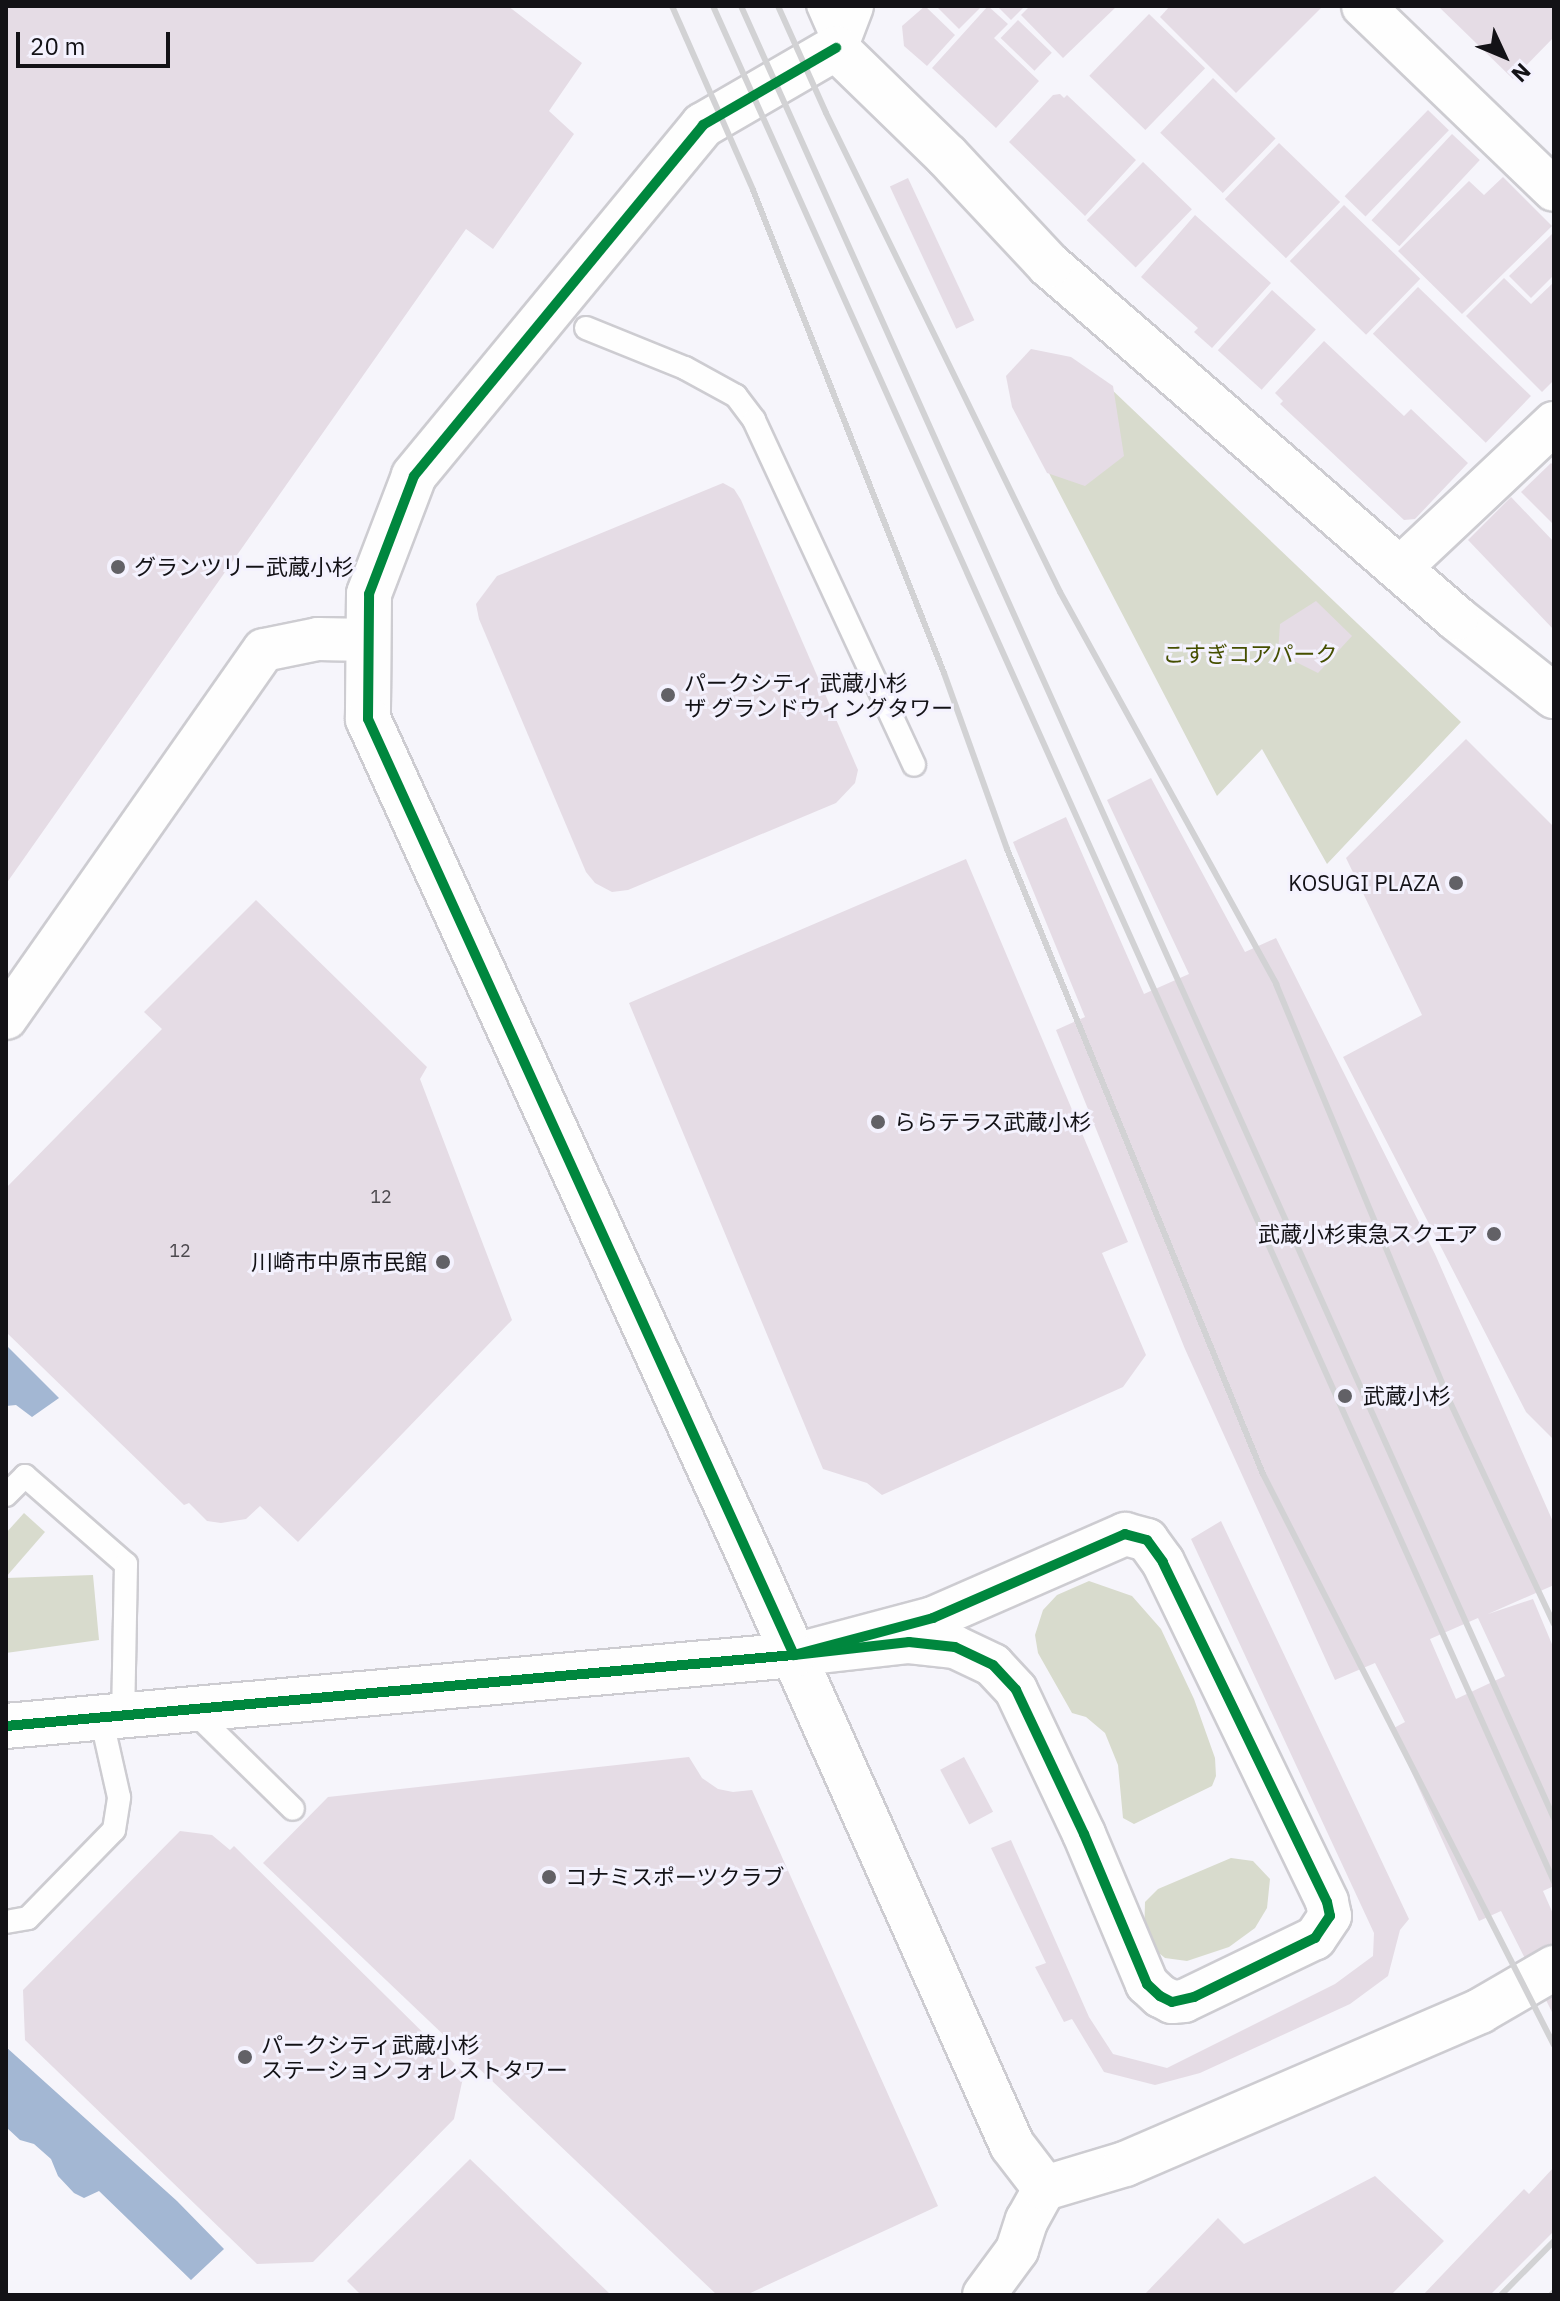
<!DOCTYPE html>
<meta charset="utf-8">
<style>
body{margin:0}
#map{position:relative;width:1560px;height:2301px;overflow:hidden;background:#f6f5fb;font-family:"IBM Plex Sans","Noto Sans JP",sans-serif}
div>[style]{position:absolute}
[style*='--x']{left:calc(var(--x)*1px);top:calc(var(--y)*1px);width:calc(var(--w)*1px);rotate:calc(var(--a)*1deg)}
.green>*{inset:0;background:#d8dbcd}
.water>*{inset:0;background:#a3b7d3}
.building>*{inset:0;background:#e5dce5;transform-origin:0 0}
.roads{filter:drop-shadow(2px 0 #cdccd1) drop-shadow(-2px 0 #cdccd1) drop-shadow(0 2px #cdccd1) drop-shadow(0 -2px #cdccd1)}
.service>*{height:22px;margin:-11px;padding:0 11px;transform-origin:11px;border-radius:11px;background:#fefefe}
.minor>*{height:42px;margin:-21px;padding:0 21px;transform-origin:21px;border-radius:21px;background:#fefefe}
.tertiary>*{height:44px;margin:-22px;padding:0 22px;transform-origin:22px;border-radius:22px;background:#fefefe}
.rail>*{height:6px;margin:-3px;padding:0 3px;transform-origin:3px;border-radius:3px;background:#d2d2d4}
.cycleway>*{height:10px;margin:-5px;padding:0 5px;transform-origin:5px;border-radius:5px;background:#00873e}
.dots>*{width:22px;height:22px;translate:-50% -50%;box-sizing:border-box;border:4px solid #f4f2fe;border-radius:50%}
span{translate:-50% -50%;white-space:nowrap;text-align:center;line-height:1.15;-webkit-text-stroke:6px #f4f2fe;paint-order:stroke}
.number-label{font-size:18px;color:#4b484d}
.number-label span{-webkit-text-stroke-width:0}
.poi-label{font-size:22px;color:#131216}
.left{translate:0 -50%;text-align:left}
.right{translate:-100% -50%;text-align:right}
.park-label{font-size:22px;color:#454f00}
.frame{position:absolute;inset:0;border:8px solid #131216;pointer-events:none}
.north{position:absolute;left:1464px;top:16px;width:80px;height:80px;-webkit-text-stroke:6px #f4f2fe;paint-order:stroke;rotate:134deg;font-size:22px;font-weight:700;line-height:32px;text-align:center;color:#131216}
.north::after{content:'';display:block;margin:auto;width:28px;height:36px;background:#131216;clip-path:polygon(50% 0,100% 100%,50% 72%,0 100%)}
.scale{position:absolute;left:16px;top:32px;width:154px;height:36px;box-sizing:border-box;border:4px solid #131216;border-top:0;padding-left:10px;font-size:24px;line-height:28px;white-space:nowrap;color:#131216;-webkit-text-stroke:6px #f4f2fe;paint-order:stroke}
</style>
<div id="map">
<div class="green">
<i style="clip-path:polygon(1108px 386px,1461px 722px,1327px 864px,1262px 749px,1217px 796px,1026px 429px)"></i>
<i style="clip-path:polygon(24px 1513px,45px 1532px,6px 1577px,6px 1533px)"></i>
<i style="clip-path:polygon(93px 1575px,99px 1640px,6px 1653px,6px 1578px)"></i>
<i style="clip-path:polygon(1089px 1581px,1132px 1596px,1161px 1629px,1194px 1699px,1215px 1758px,1216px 1776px,1212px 1786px,1134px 1824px,1123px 1818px,1118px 1765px,1105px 1733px,1086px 1717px,1072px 1713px,1038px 1653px,1035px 1635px,1043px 1610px,1057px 1595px)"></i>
<i style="clip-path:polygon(1231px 1858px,1253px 1861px,1270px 1879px,1267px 1908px,1255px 1928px,1229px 1947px,1187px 1961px,1165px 1958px,1144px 1941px,1145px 1902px,1158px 1889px)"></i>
</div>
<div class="water">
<i style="clip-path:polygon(6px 1345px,59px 1398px,32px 1417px,16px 1405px,6px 1406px)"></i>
<i style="clip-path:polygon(6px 2047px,177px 2201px,224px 2249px,191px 2280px,99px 2191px,84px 2198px,74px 2193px,58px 2176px,51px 2159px,34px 2144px,20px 2140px,6px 2127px)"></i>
</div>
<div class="building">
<i style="clip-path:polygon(6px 6px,508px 6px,582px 63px,549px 111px,574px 134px,493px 249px,466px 229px,6px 884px)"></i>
<i style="clip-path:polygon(925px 6px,955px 35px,927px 66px,904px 46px,902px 26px)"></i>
<i style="clip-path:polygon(936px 6px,982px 6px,959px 29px)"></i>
<i style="clip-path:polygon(988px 6px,1008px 24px,994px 38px,1039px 81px,996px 128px,932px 68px)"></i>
<i style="clip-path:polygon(997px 6px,1025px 6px,1011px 20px)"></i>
<i style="clip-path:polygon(1030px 6px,1117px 6px,1063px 58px,1021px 15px)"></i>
<i style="clip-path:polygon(1170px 6px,1319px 6px,1321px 8px,1236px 93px,1160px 17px)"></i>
<i style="clip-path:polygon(1438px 6px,1554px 6px,1554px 37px,1513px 79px)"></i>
<i style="left:1149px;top:14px;width:78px;height:86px;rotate:44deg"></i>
<i style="left:1018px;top:20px;width:47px;height:25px;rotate:44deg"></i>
<i style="left:1213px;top:78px;width:87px;height:76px;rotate:44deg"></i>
<i style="clip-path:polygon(1060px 94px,1064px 98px,1067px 95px,1136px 160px,1085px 216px,1009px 142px,1053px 95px)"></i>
<i style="left:1428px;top:110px;width:29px;height:120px;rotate:44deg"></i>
<i style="left:1452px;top:134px;width:38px;height:118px;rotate:43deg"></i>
<i style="left:1279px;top:143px;width:85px;height:78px;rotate:44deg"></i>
<i style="left:1143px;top:162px;width:68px;height:81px;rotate:44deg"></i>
<i style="clip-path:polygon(1503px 177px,1552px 226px,1462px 314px,1398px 251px,1469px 181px,1484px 195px)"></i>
<i style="left:908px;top:178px;width:157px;height:20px;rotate:65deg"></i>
<i style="left:1344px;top:205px;width:106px;height:78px;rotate:44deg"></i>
<i style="clip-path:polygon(1195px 215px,1271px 283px,1212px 348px,1194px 332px,1198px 328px,1141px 277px)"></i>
<i style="clip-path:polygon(1553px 233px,1554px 275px,1531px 298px,1509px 276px)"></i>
<i style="clip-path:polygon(1504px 278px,1531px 304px,1554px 282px,1554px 380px,1542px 392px,1466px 316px)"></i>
<i style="left:1418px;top:287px;width:157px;height:65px;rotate:44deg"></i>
<i style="left:1272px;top:290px;width:59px;height:81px;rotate:42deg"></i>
<i style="clip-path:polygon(1324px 341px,1404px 416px,1411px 409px,1468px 463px,1415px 519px,1404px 520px,1280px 404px,1283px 401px,1275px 393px)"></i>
<i style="clip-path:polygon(1031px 349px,1071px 357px,1113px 386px,1124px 456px,1085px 486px,1047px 473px,1012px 407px,1006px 376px)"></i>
<i style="clip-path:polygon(1551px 463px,1554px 466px,1554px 525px,1521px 492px)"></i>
<i style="clip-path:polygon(723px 483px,734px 489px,741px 500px,858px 770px,855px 783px,836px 803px,628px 890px,612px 892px,595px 883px,586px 872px,479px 619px,476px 604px,497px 576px)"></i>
<i style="clip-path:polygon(1511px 497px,1554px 542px,1554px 630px,1468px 540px)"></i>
<i style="clip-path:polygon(1316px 601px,1352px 636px,1318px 673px,1278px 653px,1280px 624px)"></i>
<i style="clip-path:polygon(1466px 739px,1554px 827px,1554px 1440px,1526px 1412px,1343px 1057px,1422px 1015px,1346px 858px)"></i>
<i style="clip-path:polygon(evenodd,1151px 778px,1245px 952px,1276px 938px,1435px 1254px,1554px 1524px,1554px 1585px,1488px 1614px,1533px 1599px,1554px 1649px,1554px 1886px,1543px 1891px,1554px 1916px,1554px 2016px,1501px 1911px,1479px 1921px,1392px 1729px,1405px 1722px,1375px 1663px,1335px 1680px,1185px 1349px,1056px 1030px,1085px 1017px,1013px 842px,1066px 817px,1144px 994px,1189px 974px,1107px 800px,1151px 778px,1478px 1618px,1505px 1676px,1456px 1699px,1430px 1639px,1478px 1618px)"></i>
<i style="clip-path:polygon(966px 859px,1128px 1242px,1102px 1253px,1146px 1355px,1123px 1387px,882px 1495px,867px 1483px,823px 1469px,629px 1003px)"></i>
<i style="clip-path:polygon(256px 900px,427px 1067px,420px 1079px,512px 1320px,298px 1542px,260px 1506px,246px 1519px,221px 1523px,207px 1521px,189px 1503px,184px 1505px,6px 1332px,6px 1188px,162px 1029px,144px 1012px)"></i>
<i style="clip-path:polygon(1221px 1521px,1409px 1919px,1400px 1930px,1388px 1976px,1350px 2004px,1200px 2073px,1155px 2085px,1104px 2072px,1072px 2019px,1064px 2022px,1035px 1967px,1046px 1963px,991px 1848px,1011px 1840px,1089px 2017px,1113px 2054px,1167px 2068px,1335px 1984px,1373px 1956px,1374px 1933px,1191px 1539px)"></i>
<i style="clip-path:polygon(689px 1757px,702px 1778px,718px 1789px,733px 1792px,752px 1790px,938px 2206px,746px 2295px,717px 2295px,263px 1863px,328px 1797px)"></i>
<i style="left:964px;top:1757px;width:62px;height:27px;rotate:62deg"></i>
<i style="clip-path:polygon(180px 1831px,212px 1835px,230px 1850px,234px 1846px,464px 2073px,454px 2119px,313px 2262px,257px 2264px,25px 2040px,23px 1990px)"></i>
<i style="clip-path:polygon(470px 2159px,611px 2295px,361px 2295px,347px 2281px)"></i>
<i style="clip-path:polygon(1554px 2167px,1554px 2231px,1490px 2295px,1423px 2295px,1524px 2189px,1529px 2194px)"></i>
<i style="clip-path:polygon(1375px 2176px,1444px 2241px,1391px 2295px,1144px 2295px,1218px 2218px,1244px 2244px)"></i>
</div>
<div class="roads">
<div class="service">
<i style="--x:818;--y:6;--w:45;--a:66.3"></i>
<i style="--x:586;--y:328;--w:107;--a:22"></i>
<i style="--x:685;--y:368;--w:58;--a:28.8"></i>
<i style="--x:736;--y:396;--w:30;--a:53"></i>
<i style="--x:754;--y:420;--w:380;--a:65.1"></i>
<i style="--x:6;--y:1495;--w:27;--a:-45"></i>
<i style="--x:25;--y:1476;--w:134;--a:41.1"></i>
<i style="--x:126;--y:1564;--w:152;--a:91.1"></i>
<i style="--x:192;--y:1710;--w:141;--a:44.4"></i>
<i style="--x:6;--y:1922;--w:22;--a:-10"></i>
<i style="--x:28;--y:1918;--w:123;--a:-45.7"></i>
<i style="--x:114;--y:1830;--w:33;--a:-81"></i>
<i style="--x:119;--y:1797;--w:82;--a:-102.7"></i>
</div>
<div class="minor">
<i style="--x:1363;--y:6;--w:265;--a:43.9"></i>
<i style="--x:836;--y:48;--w:45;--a:-69.1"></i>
<i style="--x:1399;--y:569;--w:213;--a:-43.3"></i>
<i style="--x:6;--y:1018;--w:449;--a:-55"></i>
<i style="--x:264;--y:650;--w:55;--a:-11.5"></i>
<i style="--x:318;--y:639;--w:50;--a:1.1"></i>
<i style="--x:1125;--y:1534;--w:23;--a:15"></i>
<i style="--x:1147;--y:1540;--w:27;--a:54"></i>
<i style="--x:1163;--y:1562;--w:377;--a:64.2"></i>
<i style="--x:1327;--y:1902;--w:14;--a:78"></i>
<i style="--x:1330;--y:1916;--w:27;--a:124"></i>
<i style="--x:1315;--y:1938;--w:145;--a:154.3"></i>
<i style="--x:1184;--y:2001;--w:12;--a:175"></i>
<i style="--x:1172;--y:2002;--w:13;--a:-153"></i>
<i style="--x:1160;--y:1996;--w:18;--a:-137"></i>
<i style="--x:1147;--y:1984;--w:163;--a:-112.8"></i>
<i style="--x:1084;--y:1834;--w:159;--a:-115.3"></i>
<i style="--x:1016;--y:1690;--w:34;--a:-133"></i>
<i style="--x:993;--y:1665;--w:42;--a:-154.7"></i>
<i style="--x:955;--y:1647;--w:46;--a:-173.8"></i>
<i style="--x:909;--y:1642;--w:116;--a:173.6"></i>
<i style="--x:794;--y:1655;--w:144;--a:-14.9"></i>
<i style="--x:933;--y:1618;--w:210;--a:-23.6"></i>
<i style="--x:984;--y:2295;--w:56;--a:-53.7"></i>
<i style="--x:1017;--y:2250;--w:32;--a:-72"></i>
<i style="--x:1027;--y:2220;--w:37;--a:-61"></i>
</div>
<div class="tertiary">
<i style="--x:1554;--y:696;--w:125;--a:-141.5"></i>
<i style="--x:1456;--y:618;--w:539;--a:-139.06"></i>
<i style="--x:1049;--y:265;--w:149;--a:-133.1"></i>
<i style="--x:947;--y:156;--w:155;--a:-135.8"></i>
<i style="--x:836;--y:48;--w:154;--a:149.9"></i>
<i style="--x:703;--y:125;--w:455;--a:129.5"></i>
<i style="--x:414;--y:476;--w:126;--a:110.9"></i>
<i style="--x:369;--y:594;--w:125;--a:90.5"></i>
<i style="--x:368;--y:719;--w:929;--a:65.5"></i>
<i style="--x:753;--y:1564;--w:636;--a:65.97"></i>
<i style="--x:1012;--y:2145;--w:54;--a:52.5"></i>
<i style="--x:1045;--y:2188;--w:84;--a:-16.7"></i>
<i style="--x:1125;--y:2164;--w:387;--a:-23.3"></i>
<i style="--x:1480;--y:2011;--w:86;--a:-30.2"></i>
<i style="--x:6;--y:1726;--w:791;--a:-5.15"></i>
</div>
</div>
<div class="rail">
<i style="--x:672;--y:6;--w:201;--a:66.2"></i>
<i style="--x:753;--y:190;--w:519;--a:68.42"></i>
<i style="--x:944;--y:673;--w:187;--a:70.3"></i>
<i style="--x:1007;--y:849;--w:675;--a:67.73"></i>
<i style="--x:1263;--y:1474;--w:641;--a:63"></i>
<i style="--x:713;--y:6;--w:2056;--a:65.85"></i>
<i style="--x:741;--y:6;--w:1986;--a:65.84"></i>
<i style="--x:778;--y:6;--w:117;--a:65.8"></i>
<i style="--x:826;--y:113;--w:533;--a:63.96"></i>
<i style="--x:1060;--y:592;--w:448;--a:61.1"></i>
<i style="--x:1276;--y:984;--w:451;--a:67.4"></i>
<i style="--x:1449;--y:1400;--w:247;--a:64.9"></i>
<i style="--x:1501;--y:2295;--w:76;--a:-45.5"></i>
<i style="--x:1551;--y:2295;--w:4;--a:-45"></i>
</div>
<div class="cycleway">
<i style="--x:794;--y:1655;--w:1028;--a:-114.47"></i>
<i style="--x:368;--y:719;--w:125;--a:-89.5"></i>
<i style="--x:369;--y:594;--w:126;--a:-69.1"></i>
<i style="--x:414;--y:476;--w:455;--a:-50.5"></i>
<i style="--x:703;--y:125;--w:154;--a:-30.1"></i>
<i style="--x:6;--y:1726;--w:791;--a:-5.15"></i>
<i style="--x:794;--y:1655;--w:116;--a:-6.4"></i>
<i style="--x:909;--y:1642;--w:46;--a:6.2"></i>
<i style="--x:955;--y:1647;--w:42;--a:25.3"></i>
<i style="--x:993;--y:1665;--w:34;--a:47"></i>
<i style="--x:1016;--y:1690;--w:159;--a:64.7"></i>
<i style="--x:1084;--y:1834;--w:163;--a:67.2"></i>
<i style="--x:1147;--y:1984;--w:18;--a:43"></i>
<i style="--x:1160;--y:1996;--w:13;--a:27"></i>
<i style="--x:1172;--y:2002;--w:23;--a:-13"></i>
<i style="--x:1194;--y:1997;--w:135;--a:-26"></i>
<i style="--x:1315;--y:1938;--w:27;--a:-56"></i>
<i style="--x:1330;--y:1916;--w:14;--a:-102"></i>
<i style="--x:1327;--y:1902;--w:377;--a:-115.8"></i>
<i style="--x:1163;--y:1562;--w:27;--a:-126"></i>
<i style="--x:1147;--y:1540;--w:23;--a:-165"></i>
<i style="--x:1125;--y:1534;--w:210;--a:156.4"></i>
<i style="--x:933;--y:1618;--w:144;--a:165.1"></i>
</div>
<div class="dots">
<i style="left:118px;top:567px;background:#626166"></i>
<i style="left:668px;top:695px;background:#626166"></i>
<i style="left:1456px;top:883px;background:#626166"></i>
<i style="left:878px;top:1122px;background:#626166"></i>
<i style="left:1494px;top:1234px;background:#626166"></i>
<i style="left:443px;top:1262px;background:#626166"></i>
<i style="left:1345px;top:1396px;background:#626166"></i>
<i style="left:549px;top:1877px;background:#626166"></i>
<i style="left:245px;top:2057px;background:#626166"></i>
</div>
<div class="number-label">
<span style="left:381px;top:1197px">12</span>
<span style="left:180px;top:1251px">12</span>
</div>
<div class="poi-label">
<span class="left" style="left:134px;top:567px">グランツリー武蔵小杉</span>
<span class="left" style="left:684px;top:695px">パークシティ 武蔵小杉<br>ザ グランドウィングタワー</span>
<span class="right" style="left:1440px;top:883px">KOSUGI PLAZA</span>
<span class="left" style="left:894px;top:1122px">ららテラス武蔵小杉</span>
<span class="right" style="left:1478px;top:1234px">武蔵小杉東急スクエア</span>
<span class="right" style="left:427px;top:1262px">川崎市中原市民館</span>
<span class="left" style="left:1363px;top:1396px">武蔵小杉</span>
<span class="left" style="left:565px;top:1877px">コナミスポーツクラブ</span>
<span class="left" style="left:261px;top:2057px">パークシティ武蔵小杉<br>ステーションフォレストタワー</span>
</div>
<div class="park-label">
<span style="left:1250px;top:654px">こすぎコアパーク</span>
</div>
<div class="frame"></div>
<div class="north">N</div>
<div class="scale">20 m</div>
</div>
